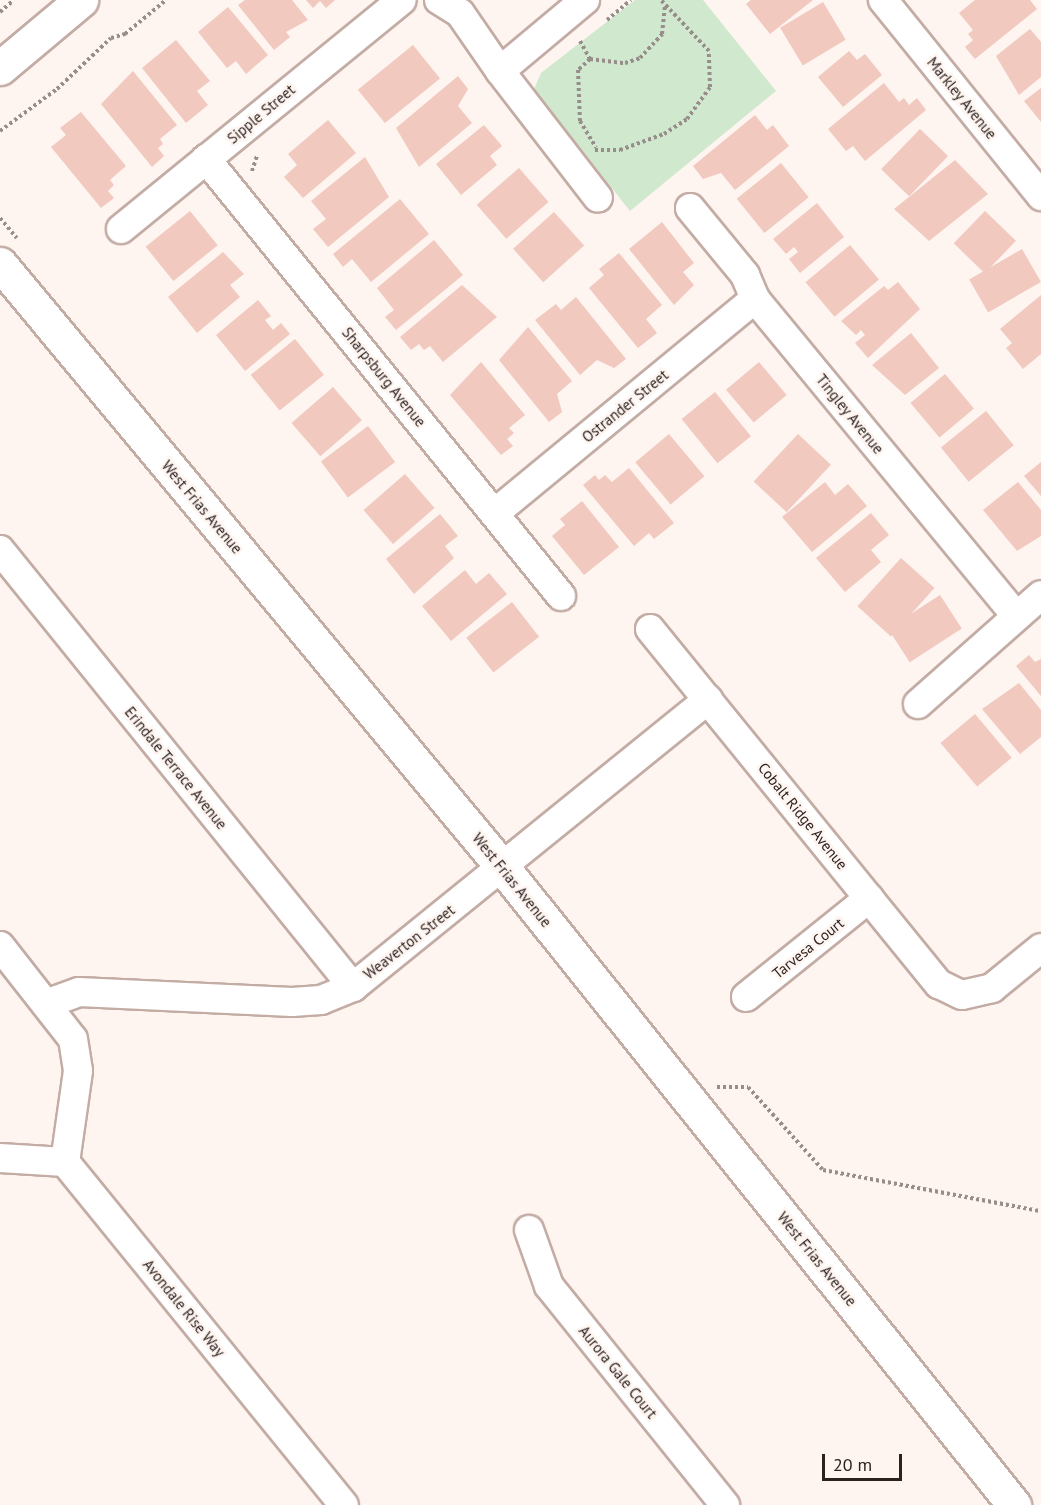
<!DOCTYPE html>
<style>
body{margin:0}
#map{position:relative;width:1041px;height:1505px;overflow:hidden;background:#fef4f0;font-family:"PT Sans",sans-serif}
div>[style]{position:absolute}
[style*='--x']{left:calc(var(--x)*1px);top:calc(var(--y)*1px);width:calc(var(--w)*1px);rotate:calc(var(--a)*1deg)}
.green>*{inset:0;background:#d0e8ce}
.building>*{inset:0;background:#f1c9bf;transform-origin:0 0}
.path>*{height:4px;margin-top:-2px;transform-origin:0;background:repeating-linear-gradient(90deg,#978d8a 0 3px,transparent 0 6px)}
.roads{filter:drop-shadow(2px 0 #c3aca4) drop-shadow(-2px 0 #c3aca4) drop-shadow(0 2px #c3aca4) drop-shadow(0 -2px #c3aca4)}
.minor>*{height:28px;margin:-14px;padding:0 14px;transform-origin:14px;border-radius:14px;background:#fff}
.tertiary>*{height:33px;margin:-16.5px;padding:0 16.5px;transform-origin:16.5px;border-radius:16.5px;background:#fff}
span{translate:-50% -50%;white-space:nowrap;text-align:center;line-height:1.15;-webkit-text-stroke:5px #fef4f0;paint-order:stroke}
.street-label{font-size:15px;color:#2b221f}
.scale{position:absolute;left:822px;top:1454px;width:80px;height:27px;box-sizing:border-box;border:3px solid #2b221f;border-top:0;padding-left:8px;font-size:18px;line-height:21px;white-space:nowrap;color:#2b221f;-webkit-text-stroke:4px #fef4f0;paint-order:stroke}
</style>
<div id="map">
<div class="green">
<i style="clip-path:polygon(635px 0,703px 0,776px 91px,630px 211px,534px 89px,541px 73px)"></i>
</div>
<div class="building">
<i style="clip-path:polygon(245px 0,292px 0,308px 20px,286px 32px,290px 37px,274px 50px,238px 5px)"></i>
<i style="clip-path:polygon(306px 0,335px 0,326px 8px,320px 1px,313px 8px)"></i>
<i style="clip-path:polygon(751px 0,813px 0,770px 34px,746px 4px)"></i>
<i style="clip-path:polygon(975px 0,1030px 0,1037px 9px,975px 59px,965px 47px,973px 40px,968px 34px,973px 30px,959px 13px)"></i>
<i style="left:823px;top:2px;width:44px;height:50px;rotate:59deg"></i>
<i style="clip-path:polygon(228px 7px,268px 55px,246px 74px,236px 61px,227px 68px,198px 32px)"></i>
<i style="clip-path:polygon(1030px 29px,1041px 42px,1041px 77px,1019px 95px,996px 56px)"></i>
<i style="clip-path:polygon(176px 40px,210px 81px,197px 91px,208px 105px,186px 123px,142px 68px)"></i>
<i style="left:413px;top:45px;width:43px;height:71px;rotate:51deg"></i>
<i style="clip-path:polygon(849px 51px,857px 60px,865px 54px,882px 75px,843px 107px,818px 77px)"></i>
<i style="clip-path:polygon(133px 71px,177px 125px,160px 139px,163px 144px,158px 148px,164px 156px,152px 167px,101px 104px)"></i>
<i style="clip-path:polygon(458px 76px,468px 89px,458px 106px,472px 123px,419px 167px,396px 128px)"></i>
<i style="clip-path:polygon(884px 83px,899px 102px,904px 98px,909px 105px,917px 98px,926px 110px,865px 161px,853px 146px,846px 151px,828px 129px)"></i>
<i style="clip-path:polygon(1041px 88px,1041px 122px,1024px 101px)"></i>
<i style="clip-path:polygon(81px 112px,126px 166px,110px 180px,114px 185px,108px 191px,114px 198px,101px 208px,51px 147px,66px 135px,60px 128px)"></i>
<i style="clip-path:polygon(755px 115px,767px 130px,773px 125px,789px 146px,735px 190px,721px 173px,703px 179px,693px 166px)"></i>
<i style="clip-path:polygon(328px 120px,356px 153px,303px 198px,284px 177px,297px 165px,288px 154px)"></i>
<i style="clip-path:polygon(484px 125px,502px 146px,490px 156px,497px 165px,461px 195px,436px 164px)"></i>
<i style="left:920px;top:129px;width:39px;height:56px;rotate:44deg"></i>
<i style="clip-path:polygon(365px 157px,389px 197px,328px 247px,313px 229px,326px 219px,311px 201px)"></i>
<i style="clip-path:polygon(955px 160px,988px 194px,929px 241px,894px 209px)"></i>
<i style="left:781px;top:163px;width:44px;height:57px;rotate:51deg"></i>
<i style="left:519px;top:168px;width:45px;height:56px;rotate:49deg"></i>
<i style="clip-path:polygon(400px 199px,429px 234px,371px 282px,352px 259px,343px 267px,333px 254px)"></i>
<i style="clip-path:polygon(817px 203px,844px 237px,800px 273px,789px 259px,798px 252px,794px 247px,786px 254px,773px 239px)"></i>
<i style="left:190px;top:211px;width:44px;height:57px;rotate:51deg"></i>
<i style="left:985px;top:211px;width:43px;height:45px;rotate:44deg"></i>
<i style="left:554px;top:212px;width:45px;height:55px;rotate:48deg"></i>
<i style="clip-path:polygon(662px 222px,694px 263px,683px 272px,694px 285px,674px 305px,629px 249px)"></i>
<i style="clip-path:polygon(434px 240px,463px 275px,396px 330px,385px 317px,394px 310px,377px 288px)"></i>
<i style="left:850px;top:245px;width:45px;height:58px;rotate:50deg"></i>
<i style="left:1022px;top:249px;width:38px;height:61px;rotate:60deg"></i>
<i style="clip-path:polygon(223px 252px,244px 274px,230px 285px,240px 297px,197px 333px,168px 297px)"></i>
<i style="clip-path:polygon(619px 253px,662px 305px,646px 319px,657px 333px,638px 348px,589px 288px,604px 275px,599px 269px)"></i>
<i style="clip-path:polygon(898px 282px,920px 309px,868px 358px,855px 343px,865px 335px,861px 330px,856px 335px,841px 321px,884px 286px,888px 290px)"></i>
<i style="clip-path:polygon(462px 285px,497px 317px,443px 362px,430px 346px,424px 350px,419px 344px,411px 350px,400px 337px)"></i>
<i style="clip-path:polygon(1041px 295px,1041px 354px,1023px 369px,1006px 348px,1012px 343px,1000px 329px)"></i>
<i style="clip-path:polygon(576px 297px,626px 359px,614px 368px,597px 360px,580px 375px,535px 320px,556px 304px,561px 310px)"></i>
<i style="clip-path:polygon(258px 300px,271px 316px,265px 320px,273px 330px,281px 323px,290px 334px,245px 371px,216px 335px)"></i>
<i style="clip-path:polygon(528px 327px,572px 381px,557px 394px,562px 412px,549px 422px,499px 360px)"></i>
<i style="clip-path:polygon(911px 333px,939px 368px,905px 395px,872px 365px)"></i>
<i style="left:295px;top:339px;width:46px;height:57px;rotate:51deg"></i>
<i style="clip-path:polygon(481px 362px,525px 415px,509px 428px,514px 433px,507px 439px,513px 446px,501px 455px,450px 395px)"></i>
<i style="left:759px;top:362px;width:43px;height:43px;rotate:50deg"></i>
<i style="left:945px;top:374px;width:45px;height:45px;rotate:50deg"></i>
<i style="left:333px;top:387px;width:44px;height:55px;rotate:49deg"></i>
<i style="left:715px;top:392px;width:57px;height:43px;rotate:51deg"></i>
<i style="left:986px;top:411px;width:44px;height:58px;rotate:51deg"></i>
<i style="left:368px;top:426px;width:45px;height:59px;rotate:53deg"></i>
<i style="left:669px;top:434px;width:55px;height:44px;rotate:50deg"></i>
<i style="left:798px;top:434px;width:45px;height:65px;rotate:43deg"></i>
<i style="clip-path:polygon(1041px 462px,1041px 496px,1024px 476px)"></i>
<i style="clip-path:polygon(629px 468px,674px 523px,654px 539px,649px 533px,634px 546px,583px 485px,595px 475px,599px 480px,605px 475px,612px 482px)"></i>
<i style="left:405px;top:474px;width:45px;height:55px;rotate:49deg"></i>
<i style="clip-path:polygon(825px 482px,835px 495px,848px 484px,867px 506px,812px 552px,782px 517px)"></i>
<i style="clip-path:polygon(1018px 482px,1041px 510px,1041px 536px,1017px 551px,983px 510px)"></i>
<i style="clip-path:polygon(582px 501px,619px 547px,584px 575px,552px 536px,565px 525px,560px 519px)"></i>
<i style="clip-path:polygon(871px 513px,889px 535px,871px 550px,881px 562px,845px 592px,816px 558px)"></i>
<i style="clip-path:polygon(440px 514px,458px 536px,445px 546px,454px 558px,414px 594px,386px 559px)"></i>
<i style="left:901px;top:558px;width:45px;height:65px;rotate:42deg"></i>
<i style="clip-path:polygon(465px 570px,476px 584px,489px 573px,507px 594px,451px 641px,422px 606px)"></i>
<i style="left:940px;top:595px;width:40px;height:62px;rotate:57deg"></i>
<i style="left:512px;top:602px;width:44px;height:58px;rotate:52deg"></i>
<i style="clip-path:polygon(1029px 655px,1035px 662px,1041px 659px,1041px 696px,1016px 666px)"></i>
<i style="clip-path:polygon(1019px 683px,1041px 710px,1041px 737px,1020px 754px,982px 709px)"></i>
<i style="left:975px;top:714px;width:57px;height:45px;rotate:50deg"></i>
</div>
<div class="path">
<i style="--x:0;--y:12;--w:18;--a:-41"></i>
<i style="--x:607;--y:20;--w:31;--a:-40"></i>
<i style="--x:580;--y:41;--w:21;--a:61"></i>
<i style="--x:590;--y:59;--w:16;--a:137"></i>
<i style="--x:578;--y:70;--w:51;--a:87.8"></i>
<i style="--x:580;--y:121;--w:31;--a:59"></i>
<i style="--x:590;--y:59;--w:35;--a:7"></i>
<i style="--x:625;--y:63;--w:16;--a:-18"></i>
<i style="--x:640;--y:58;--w:33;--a:-47"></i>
<i style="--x:662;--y:34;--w:27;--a:-84"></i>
<i style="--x:0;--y:131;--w:71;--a:-36.4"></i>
<i style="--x:57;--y:89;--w:74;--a:-43.4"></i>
<i style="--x:111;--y:38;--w:15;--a:-16"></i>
<i style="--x:125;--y:34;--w:53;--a:-39.7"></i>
<i style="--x:595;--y:150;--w:25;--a:0"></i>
<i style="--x:620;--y:150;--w:47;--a:-20"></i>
<i style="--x:664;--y:134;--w:27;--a:-33"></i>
<i style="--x:687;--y:119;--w:39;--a:-54"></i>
<i style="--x:710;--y:87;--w:36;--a:-92"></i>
<i style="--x:709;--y:51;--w:70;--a:-133.3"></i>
<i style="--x:252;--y:171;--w:16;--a:-72"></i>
<i style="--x:0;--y:218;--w:26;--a:50"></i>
<i style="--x:717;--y:1087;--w:31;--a:0"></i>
<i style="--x:748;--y:1087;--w:112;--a:47.9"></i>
<i style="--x:823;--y:1170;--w:222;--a:10.7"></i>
</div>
<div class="roads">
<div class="minor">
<i style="--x:439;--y:0;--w:25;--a:32"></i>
<i style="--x:460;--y:13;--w:70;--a:55.4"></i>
<i style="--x:500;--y:71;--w:111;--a:-39.9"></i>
<i style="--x:883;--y:0;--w:252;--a:51.1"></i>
<i style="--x:500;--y:71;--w:160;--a:52.3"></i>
<i style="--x:206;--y:159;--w:563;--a:50.91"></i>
<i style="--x:690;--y:208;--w:87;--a:50.6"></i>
<i style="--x:745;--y:275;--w:26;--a:67"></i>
<i style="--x:755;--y:299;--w:411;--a:50.5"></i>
<i style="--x:121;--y:229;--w:362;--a:-39.2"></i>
<i style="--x:495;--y:513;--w:337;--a:-39.5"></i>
<i style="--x:0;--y:550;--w:562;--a:51.07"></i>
<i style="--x:650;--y:629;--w:458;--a:50.9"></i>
<i style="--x:939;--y:984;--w:25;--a:26"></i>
<i style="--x:962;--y:995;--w:31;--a:-13"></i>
<i style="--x:992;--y:988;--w:63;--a:-39.2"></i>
<i style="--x:918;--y:704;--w:164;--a:-41.5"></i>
<i style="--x:0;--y:946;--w:118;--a:51.9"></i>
<i style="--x:73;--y:1039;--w:32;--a:81"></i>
<i style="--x:78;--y:1071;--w:92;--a:98.1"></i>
<i style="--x:746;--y:997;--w:158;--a:-38.8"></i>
<i style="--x:46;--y:1004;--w:35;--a:-20"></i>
<i style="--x:79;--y:992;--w:213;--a:2.7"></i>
<i style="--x:292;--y:1002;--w:29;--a:-4"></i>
<i style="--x:321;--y:1000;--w:35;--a:-22"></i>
<i style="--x:353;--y:987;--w:457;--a:-39"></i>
<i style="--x:0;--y:1158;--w:65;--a:3.5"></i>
<i style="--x:65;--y:1162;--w:442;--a:50.9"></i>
<i style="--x:529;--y:1230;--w:59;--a:70.3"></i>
<i style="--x:549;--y:1286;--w:281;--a:51.2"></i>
</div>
<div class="tertiary">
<i style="--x:0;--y:68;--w:106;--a:-40"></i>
<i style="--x:0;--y:264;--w:786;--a:50.21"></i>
<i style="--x:503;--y:868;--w:817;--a:51.26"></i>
</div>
</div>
<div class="street-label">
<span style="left:962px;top:98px;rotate:51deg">Markley Avenue</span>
<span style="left:261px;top:114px;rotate:-40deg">Sipple Street</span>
<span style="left:384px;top:377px;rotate:51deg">Sharpsburg Avenue</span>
<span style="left:625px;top:406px;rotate:-39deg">Ostrander Street</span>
<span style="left:850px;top:414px;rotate:51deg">Tingley Avenue</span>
<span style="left:202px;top:507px;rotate:50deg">West Frias Avenue</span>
<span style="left:176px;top:768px;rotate:51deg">Erindale Terrace Avenue</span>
<span style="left:803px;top:816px;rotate:51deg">Cobalt Ridge Avenue</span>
<span style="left:512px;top:880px;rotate:51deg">West Frias Avenue</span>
<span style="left:409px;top:942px;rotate:-38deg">Weaverton Street</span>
<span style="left:808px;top:948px;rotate:-39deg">Tarvesa Court</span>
<span style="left:817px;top:1259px;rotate:51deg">West Frias Avenue</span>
<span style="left:184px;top:1308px;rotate:51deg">Avondale Rise Way</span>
<span style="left:618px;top:1372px;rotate:51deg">Aurora Gale Court</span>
</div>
<div class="scale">20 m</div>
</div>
